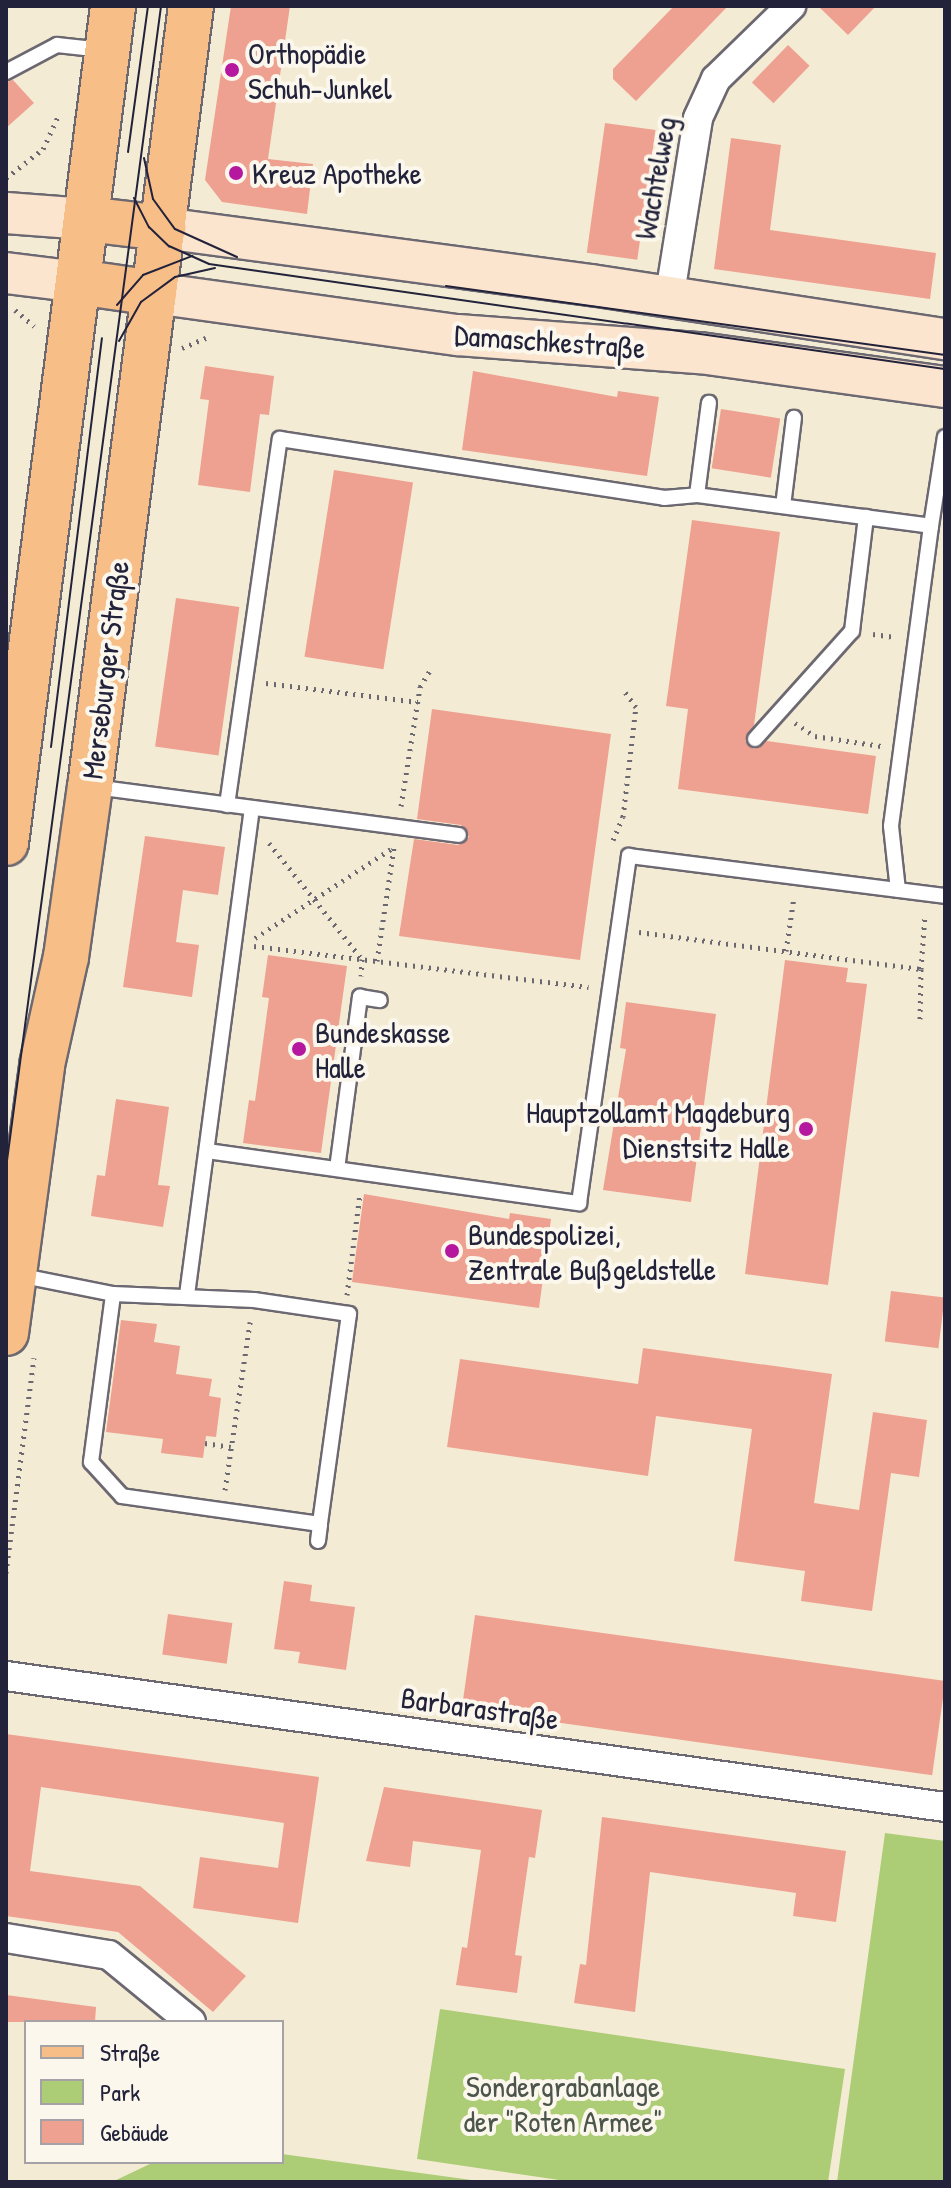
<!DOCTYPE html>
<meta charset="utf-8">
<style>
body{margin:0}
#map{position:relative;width:951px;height:2188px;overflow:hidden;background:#f4ebd4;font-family:"Patrick Hand",sans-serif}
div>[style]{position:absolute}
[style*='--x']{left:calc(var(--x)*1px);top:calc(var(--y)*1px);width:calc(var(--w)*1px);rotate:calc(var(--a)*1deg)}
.green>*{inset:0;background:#accd75}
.building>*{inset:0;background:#eea190;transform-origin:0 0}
.path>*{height:5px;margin-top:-2.5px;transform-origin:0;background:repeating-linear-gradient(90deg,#6c6871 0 2px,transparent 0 8px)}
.roads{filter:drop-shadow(2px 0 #6c6871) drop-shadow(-2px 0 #6c6871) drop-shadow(0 2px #6c6871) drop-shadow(0 -2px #6c6871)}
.lane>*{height:14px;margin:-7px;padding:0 7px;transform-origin:7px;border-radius:7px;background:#fff}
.street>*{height:28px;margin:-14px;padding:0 14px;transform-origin:14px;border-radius:14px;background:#fff}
.secondary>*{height:40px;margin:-20px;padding:0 20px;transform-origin:20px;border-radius:20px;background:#fce5cf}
.primary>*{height:44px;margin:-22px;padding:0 22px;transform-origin:22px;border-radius:22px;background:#f7be88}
.tram>*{height:2px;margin:-1px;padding:0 1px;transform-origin:1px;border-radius:1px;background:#22223b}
.dots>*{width:22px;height:22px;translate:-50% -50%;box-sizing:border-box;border:4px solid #fbf7ec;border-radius:50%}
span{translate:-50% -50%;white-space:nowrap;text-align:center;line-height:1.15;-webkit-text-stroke:8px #fbf7ec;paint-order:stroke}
.poi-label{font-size:30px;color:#22223b}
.left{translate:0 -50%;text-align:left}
.right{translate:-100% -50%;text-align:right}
.street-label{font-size:30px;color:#22223b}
.park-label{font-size:30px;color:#4b554c}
.frame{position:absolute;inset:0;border:8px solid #22223b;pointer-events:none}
.legend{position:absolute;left:24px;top:2020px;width:260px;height:144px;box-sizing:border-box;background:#fbf7ec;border:2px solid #a4a2a5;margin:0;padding:10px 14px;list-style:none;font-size:24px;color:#22223b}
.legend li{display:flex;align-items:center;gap:16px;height:40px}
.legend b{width:40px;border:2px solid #a4a2a5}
</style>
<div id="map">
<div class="green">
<i style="clip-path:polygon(885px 1833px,945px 1841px,945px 2182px,837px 2182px)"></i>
<i style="clip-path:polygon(440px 2009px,845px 2069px,828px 2182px,573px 2182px,417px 2159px)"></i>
<i style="clip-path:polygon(282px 2154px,486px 2182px,112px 2182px,154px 2162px,282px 2162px)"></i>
</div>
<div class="building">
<i style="clip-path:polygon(231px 6px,290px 6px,268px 159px,313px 164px,307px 214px,222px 202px,205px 180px)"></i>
<i style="clip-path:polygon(674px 6px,728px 6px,636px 101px,613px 79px,613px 69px)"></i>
<i style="clip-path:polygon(818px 6px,876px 6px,848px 35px)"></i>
<i style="left:788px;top:45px;width:30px;height:52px;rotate:44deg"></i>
<i style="clip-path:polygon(13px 80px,34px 103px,6px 128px,6px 82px)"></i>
<i style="left:605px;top:123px;width:51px;height:131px;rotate:8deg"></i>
<i style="clip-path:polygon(731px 138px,781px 145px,770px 230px,936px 253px,930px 299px,714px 269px)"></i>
<i style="clip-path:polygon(205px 366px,274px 376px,269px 415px,260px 414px,250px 492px,198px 485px,209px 400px,200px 399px)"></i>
<i style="clip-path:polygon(473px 371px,617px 397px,618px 391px,659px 397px,647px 476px,462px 450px)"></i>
<i style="left:721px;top:409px;width:60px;height:60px;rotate:9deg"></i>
<i style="left:334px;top:470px;width:80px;height:189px;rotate:9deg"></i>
<i style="clip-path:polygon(692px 520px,780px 532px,754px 725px,745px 741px,754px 749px,767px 741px,876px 756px,868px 814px,678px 789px,688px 709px,666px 706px)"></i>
<i style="left:176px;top:598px;width:64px;height:150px;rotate:8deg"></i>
<i style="clip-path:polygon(432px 709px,611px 734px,580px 960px,399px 936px,414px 839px,458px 845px,469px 837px,461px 825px,417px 819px)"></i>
<i style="clip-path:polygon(145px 836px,225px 847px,218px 895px,183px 890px,176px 942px,199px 945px,192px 997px,123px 987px)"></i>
<i style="clip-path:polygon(268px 955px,347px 966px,321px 1153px,243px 1143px,249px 1100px,255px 1101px,269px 998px,262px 997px)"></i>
<i style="clip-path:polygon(785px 960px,848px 968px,846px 982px,867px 984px,828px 1285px,745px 1274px)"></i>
<i style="clip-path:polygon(626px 1002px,716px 1014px,691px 1202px,603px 1190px,626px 1049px,620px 1048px)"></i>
<i style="clip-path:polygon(116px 1099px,169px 1107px,158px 1185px,170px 1186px,163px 1227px,91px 1216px,97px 1175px,105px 1176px)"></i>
<i style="clip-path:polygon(364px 1194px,509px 1219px,510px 1213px,551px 1219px,539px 1308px,352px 1282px)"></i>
<i style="left:891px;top:1291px;width:54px;height:51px;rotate:7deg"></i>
<i style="clip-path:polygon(121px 1320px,157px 1324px,154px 1342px,180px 1346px,176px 1374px,212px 1379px,209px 1396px,221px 1398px,216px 1437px,206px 1436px,203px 1458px,161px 1453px,163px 1439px,106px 1432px)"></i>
<i style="clip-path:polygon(643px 1348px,832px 1374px,814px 1503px,859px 1510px,873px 1412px,927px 1420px,919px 1477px,891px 1473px,872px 1611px,801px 1601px,805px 1571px,734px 1561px,752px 1429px,656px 1416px,648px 1476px,447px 1447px,460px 1359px,638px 1384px)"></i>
<i style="clip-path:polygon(284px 1581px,312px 1585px,310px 1601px,355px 1607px,346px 1670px,298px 1663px,300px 1652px,274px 1649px)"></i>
<i style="left:168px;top:1614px;width:65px;height:41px;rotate:8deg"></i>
<i style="left:475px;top:1615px;width:475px;height:95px;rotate:8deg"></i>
<i style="clip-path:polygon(6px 1734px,319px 1777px,298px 1923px,193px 1908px,200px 1857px,278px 1868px,284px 1823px,41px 1787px,30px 1871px,140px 1886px,246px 1976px,213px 2012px,118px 1932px,6px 1916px)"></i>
<i style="clip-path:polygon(384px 1787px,542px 1810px,535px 1858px,529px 1857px,515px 1955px,522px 1956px,517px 1993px,456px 1985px,462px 1947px,467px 1948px,481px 1850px,413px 1841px,410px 1867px,366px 1861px)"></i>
<i style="clip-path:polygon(602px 1817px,846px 1851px,836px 1922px,793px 1916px,796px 1893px,650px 1872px,635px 2012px,574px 2003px,580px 1964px,586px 1965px)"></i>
<i style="clip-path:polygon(6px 1995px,96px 2007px,95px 2022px,6px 2022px)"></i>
</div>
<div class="path">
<i style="--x:6;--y:178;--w:47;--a:-38.1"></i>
<i style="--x:43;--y:149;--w:38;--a:-65"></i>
<i style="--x:15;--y:310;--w:25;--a:40"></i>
<i style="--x:182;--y:348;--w:26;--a:-23"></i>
<i style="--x:873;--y:634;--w:22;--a:8"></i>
<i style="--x:266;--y:683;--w:153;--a:7.1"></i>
<i style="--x:795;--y:723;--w:24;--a:33"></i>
<i style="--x:815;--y:736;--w:67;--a:8.6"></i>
<i style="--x:401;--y:806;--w:121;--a:-80.9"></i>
<i style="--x:420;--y:687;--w:21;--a:-59"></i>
<i style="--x:613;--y:840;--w:25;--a:-67"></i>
<i style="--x:623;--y:817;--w:111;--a:-83.3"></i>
<i style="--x:636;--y:707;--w:19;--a:-126"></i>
<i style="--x:269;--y:843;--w:149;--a:51.3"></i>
<i style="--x:362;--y:959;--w:17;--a:93"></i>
<i style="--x:639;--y:932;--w:284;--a:7.5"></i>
<i style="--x:921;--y:969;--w:50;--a:91.1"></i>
<i style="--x:255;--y:938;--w:166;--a:-33.2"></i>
<i style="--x:254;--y:946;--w:337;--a:7"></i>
<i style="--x:786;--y:951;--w:55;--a:-81.6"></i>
<i style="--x:377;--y:961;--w:115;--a:-81.5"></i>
<i style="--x:921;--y:969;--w:54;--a:-85.8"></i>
<i style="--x:347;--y:1295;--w:102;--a:-82.7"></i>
<i style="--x:205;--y:1443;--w:26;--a:9"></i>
<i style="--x:225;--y:1490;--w:170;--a:-81.5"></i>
<i style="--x:6;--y:1573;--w:217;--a:-82.6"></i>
</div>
<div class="roads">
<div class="lane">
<i style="--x:6;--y:72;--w:58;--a:-27.9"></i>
<i style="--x:57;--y:45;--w:46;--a:6.2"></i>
<i style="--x:697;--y:495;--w:93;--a:-82.6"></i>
<i style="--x:783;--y:506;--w:89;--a:-82.9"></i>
<i style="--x:931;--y:526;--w:90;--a:-81.1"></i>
<i style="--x:755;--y:739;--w:145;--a:-48.1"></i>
<i style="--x:852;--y:631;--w:115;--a:-83"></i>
<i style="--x:95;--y:787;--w:367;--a:7.5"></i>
<i style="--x:227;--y:805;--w:370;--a:-81.8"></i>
<i style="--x:280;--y:439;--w:389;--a:8.7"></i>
<i style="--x:664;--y:498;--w:33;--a:-5"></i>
<i style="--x:697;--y:495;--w:236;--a:7.5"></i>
<i style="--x:931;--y:526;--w:303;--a:97.6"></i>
<i style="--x:891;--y:826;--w:64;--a:83.8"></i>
<i style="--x:207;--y:1151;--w:376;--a:8"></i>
<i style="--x:579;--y:1203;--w:351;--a:-81.8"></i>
<i style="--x:629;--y:856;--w:319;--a:7.2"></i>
<i style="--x:337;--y:1169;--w:174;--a:-82.4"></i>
<i style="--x:360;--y:997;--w:20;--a:9"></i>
<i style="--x:18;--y:1275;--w:97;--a:11.3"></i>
<i style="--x:113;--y:1294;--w:141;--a:2.4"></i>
<i style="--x:254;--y:1300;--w:96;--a:8.4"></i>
<i style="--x:349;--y:1314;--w:212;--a:97.9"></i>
<i style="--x:320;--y:1524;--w:200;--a:-172"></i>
<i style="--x:122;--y:1496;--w:46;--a:-132.4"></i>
<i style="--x:91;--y:1462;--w:169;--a:-82.5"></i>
<i style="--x:187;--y:1295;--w:491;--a:-82.4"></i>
<i style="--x:318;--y:1541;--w:17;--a:-83"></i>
</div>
<div class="street">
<i style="--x:669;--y:300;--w:184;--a:-80.9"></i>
<i style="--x:698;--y:118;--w:43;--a:-65.2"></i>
<i style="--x:716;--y:79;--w:105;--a:-44.2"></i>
<i style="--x:6;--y:1676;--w:948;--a:7.94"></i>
<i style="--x:6;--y:1938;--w:104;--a:9.4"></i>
<i style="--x:109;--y:1955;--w:106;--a:39.3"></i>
</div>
<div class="secondary">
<i style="--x:6;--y:213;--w:80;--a:4.3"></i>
<i style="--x:163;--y:228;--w:432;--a:7.6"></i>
<i style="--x:591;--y:285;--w:358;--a:8.7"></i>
<i style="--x:6;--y:273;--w:73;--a:7.1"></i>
<i style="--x:154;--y:293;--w:307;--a:7.9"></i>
<i style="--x:458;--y:335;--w:243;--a:4.3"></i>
<i style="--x:700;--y:353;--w:247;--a:7.9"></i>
</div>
<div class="primary">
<i style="--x:86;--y:219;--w:78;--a:6.7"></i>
<i style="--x:78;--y:282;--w:77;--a:8.2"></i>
<i style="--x:6;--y:843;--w:844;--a:-82.71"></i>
<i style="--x:6;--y:1333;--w:270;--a:-82.3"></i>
<i style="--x:42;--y:1065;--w:111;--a:-77.5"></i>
<i style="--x:66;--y:957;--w:172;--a:-82"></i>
<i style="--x:90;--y:787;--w:788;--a:-82.63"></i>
</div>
</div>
<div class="tram">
<i style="--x:128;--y:152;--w:147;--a:-82.2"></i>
<i style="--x:144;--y:158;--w:42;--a:77.6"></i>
<i style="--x:153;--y:199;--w:37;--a:54"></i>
<i style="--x:175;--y:229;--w:68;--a:24.3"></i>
<i style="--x:134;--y:198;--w:33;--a:63"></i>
<i style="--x:149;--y:227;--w:28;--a:44"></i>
<i style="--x:169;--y:246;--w:44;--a:24.2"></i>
<i style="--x:209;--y:264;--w:743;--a:8.12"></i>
<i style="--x:446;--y:286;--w:504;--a:7.87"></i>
<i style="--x:117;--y:305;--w:40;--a:-49"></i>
<i style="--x:143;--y:275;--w:53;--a:-21.2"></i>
<i style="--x:119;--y:341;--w:45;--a:-60.6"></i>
<i style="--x:141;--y:302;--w:42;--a:-36.3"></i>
<i style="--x:175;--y:277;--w:41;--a:-12.7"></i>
<i style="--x:51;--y:747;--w:412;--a:-82.9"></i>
<i style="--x:6;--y:1168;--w:1172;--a:-82.4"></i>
</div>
<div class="dots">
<i style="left:232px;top:70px;background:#b5179e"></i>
<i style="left:236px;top:173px;background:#b5179e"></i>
<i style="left:299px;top:1049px;background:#b5179e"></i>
<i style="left:806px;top:1129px;background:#b5179e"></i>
<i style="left:452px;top:1251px;background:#b5179e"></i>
</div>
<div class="poi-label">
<span class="left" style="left:248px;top:70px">Orthopädie<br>Schuh-Junkel</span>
<span class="left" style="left:252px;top:173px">Kreuz Apotheke</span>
<span class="left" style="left:315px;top:1049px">Bundeskasse<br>Halle</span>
<span class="right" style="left:790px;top:1129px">Hauptzollamt Magdeburg<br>Dienstsitz Halle</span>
<span class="left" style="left:468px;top:1251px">Bundespolizei,<br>Zentrale Bußgeldstelle</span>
</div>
<div class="street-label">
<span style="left:655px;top:178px;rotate:-80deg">Wachtelweg</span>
<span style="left:550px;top:341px;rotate:4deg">Damaschkestraße</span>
<span style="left:105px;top:670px;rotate:-83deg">Merseburger Straße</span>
<span style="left:480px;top:1708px;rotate:8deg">Barbarastraße</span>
</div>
<div class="park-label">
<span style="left:563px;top:2103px">Sondergrabanlage<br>der "Roten Armee"</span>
</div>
<div class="frame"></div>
<ul class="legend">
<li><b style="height:10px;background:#f7be88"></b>Straße</li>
<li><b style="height:22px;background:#accd75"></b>Park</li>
<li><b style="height:22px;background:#eea190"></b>Gebäude</li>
</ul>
</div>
